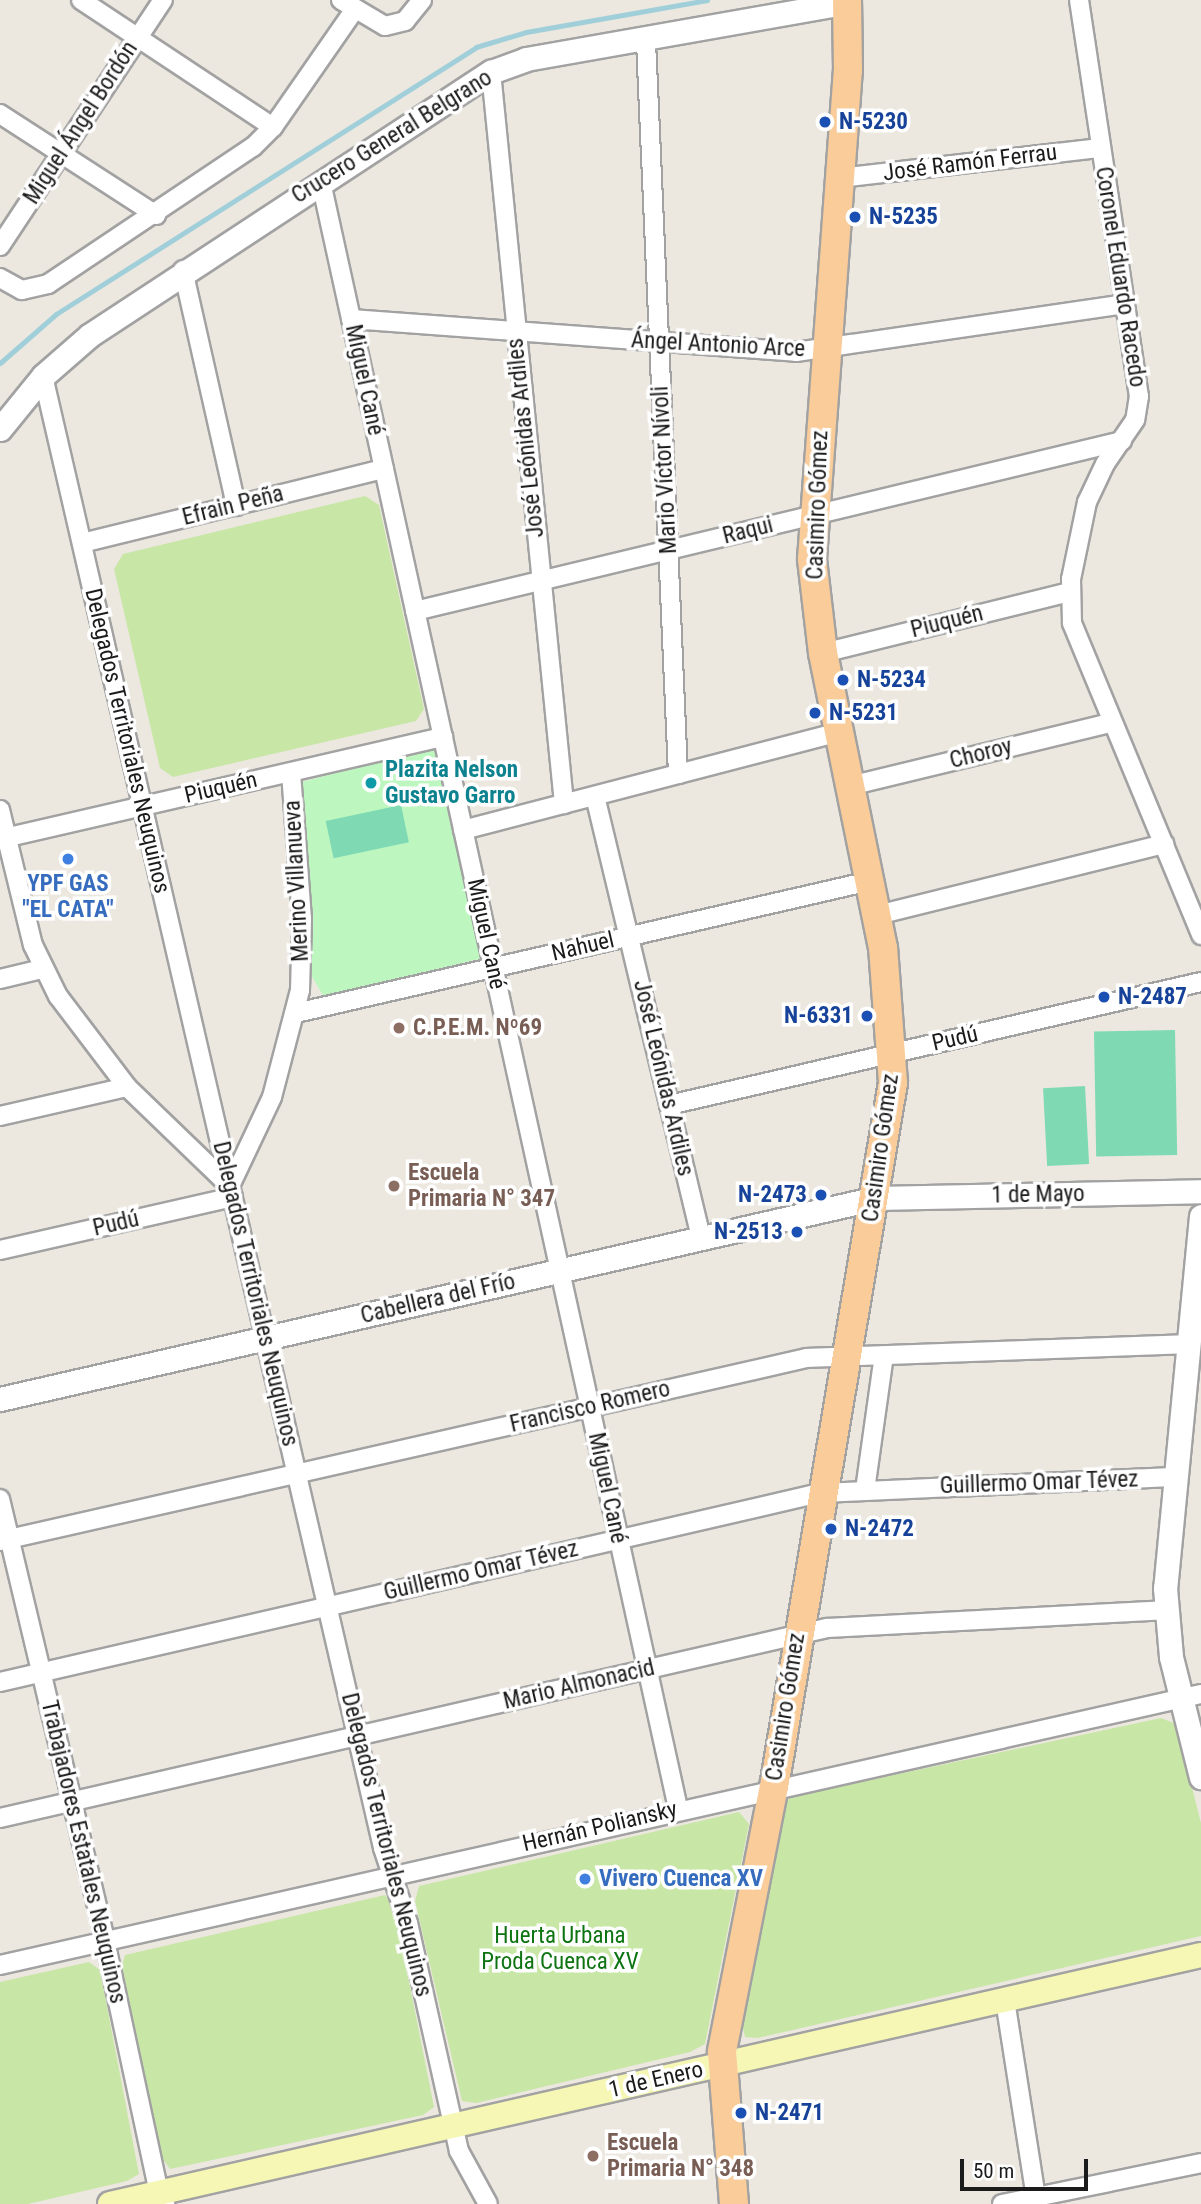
<!DOCTYPE html>
<meta charset="utf-8">
<style>
body{margin:0}
#map{position:relative;width:1201px;height:2204px;overflow:hidden;background:#ece8e0;font-family:"Roboto Condensed",sans-serif}
div>[style]{position:absolute}
[style*='--x']{left:calc(var(--x)*1px);top:calc(var(--y)*1px);width:calc(var(--w)*1px);rotate:calc(var(--a)*1deg)}
.grass>*{inset:0;background:#c8e6a6}
.park>*{inset:0;background:#bdf7bf}
.pitch>*{inset:0;background:#7fdab4;transform-origin:0 0}
.stream>*{height:5px;margin:-2.5px;padding:0 2.5px;transform-origin:2.5px;border-radius:2.5px;background:#a1cfd9}
.roads{filter:drop-shadow(2px 0 #a2a2a2) drop-shadow(-2px 0 #a2a2a2) drop-shadow(0 2px #a2a2a2) drop-shadow(0 -2px #a2a2a2)}
.minor>*{height:18px;margin:-9px;padding:0 9px;transform-origin:9px;border-radius:9px;background:#fff}
.tertiary>*{height:23px;margin:-11.5px;padding:0 11.5px;transform-origin:11.5px;border-radius:11.5px;background:#fff}
.secondary>*{height:24px;margin:-12px;padding:0 12px;transform-origin:12px;border-radius:12px;background:#f6f7b4}
.primary>*{height:28px;margin:-14px;padding:0 14px;transform-origin:14px;border-radius:14px;background:#f9cc99}
.dots>*{width:19px;height:19px;translate:-50% -50%;box-sizing:border-box;border:4px solid #fff;border-radius:50%}
span{translate:-50% -50%;white-space:nowrap;text-align:center;line-height:1.15;-webkit-text-stroke:7px #fff;paint-order:stroke}
.transit-label{font-size:23px;color:#164399;font-weight:700}
.left{translate:0 -50%;text-align:left}
.right{translate:-100% -50%;text-align:right}
.street-label{font-size:23px;color:#1b1b1b}
.culture-label{font-size:23px;color:#0d838f;font-weight:700}
.shop-label{font-size:23px;color:#366cbe;font-weight:700}
.education-label{font-size:23px;color:#785e54;font-weight:700}
.park-label{font-size:23px;color:#0e7412}
.scale{position:absolute;left:960px;top:2159px;width:128px;height:32px;box-sizing:border-box;border:4px solid #1b1b1b;border-top:0;padding-left:9px;font-size:21px;line-height:24px;white-space:nowrap;color:#1b1b1b;-webkit-text-stroke:5px #fff;paint-order:stroke}
</style>
<div id="map">
<div class="grass">
<i style="clip-path:polygon(365px 496px,379px 505px,424px 709px,416px 721px,173px 777px,160px 768px,114px 569px,123px 554px)"></i>
<i style="clip-path:polygon(1161px 1718px,1176px 1724px,1201px 1823px,1201px 1936px,758px 2038px,745px 2037px,742px 2023px,785px 1803px,791px 1797px)"></i>
<i style="clip-path:polygon(739px 1812px,749px 1824px,705px 2044px,690px 2052px,476px 2103px,462px 2101px,415px 1901px,419px 1886px)"></i>
<i style="clip-path:polygon(385px 1895px,394px 1906px,434px 2107px,423px 2115px,170px 2169px,162px 2158px,122px 1966px,125px 1955px)"></i>
<i style="clip-path:polygon(89px 1962px,100px 1970px,139px 2174px,127px 2181px,28px 2204px,0 2204px,0 1982px)"></i>
</div>
<div class="park">
<i style="clip-path:polygon(433px 747px,438px 749px,483px 958px,324px 997px,312px 977px,302px 782px)"></i>
</div>
<div class="pitch">
<i style="left:401px;top:805px;width:38px;height:77px;rotate:78deg"></i>
<i style="left:1175px;top:1030px;width:125px;height:81px;rotate:89deg"></i>
<i style="left:1085px;top:1086px;width:78px;height:42px;rotate:87deg"></i>
</div>
<div class="stream">
<i style="--x:0;--y:363;--w:74;--a:-41.2"></i>
<i style="--x:56;--y:314;--w:498;--a:-32.4"></i>
<i style="--x:476;--y:47;--w:52;--a:-16.7"></i>
<i style="--x:526;--y:32;--w:184;--a:-10"></i>
</div>
<div class="roads">
<div class="minor">
<i style="--x:81;--y:0;--w:230;--a:33.5"></i>
<i style="--x:341;--y:0;--w:51;--a:30.6"></i>
<i style="--x:385;--y:26;--w:21;--a:-14"></i>
<i style="--x:405;--y:21;--w:27;--a:-51"></i>
<i style="--x:1079;--y:0;--w:401;--a:81.4"></i>
<i style="--x:1139;--y:396;--w:24;--a:99"></i>
<i style="--x:1135;--y:420;--w:53;--a:124.3"></i>
<i style="--x:1105;--y:464;--w:42;--a:115.3"></i>
<i style="--x:1087;--y:502;--w:79;--a:101.7"></i>
<i style="--x:1071;--y:579;--w:44;--a:88.7"></i>
<i style="--x:1072;--y:623;--w:338;--a:67.5"></i>
<i style="--x:646;--y:41;--w:734;--a:87.5"></i>
<i style="--x:491;--y:72;--w:736;--a:84.3"></i>
<i style="--x:0;--y:114;--w:186;--a:32.9"></i>
<i style="--x:840;--y:178;--w:262;--a:-6.6"></i>
<i style="--x:321;--y:182;--w:1666;--a:77.62"></i>
<i style="--x:0;--y:246;--w:295;--a:-56.5"></i>
<i style="--x:183;--y:270;--w:242;--a:77.3"></i>
<i style="--x:0;--y:278;--w:25;--a:29"></i>
<i style="--x:22;--y:290;--w:27;--a:-13"></i>
<i style="--x:48;--y:284;--w:247;--a:-33.8"></i>
<i style="--x:253;--y:147;--w:28;--a:-45"></i>
<i style="--x:273;--y:127;--w:144;--a:-55.2"></i>
<i style="--x:351;--y:319;--w:446;--a:4.2"></i>
<i style="--x:796;--y:352;--w:332;--a:-8.3"></i>
<i style="--x:43;--y:376;--w:1511;--a:76.99"></i>
<i style="--x:383;--y:1848;--w:79;--a:71.6"></i>
<i style="--x:408;--y:1923;--w:234;--a:77.4"></i>
<i style="--x:459;--y:2151;--w:60;--a:61.3"></i>
<i style="--x:82;--y:543;--w:311;--a:-13.8"></i>
<i style="--x:415;--y:611;--w:727;--a:-13.52"></i>
<i style="--x:823;--y:653;--w:254;--a:-13.9"></i>
<i style="--x:850;--y:786;--w:268;--a:-13.6"></i>
<i style="--x:595;--y:796;--w:455;--a:76.5"></i>
<i style="--x:0;--y:810;--w:139;--a:76.3"></i>
<i style="--x:33;--y:945;--w:57;--a:63.9"></i>
<i style="--x:58;--y:996;--w:114;--a:52.8"></i>
<i style="--x:127;--y:1087;--w:143;--a:43.9"></i>
<i style="--x:230;--y:1186;--w:98;--a:-64.7"></i>
<i style="--x:272;--y:1097;--w:111;--a:-75.3"></i>
<i style="--x:300;--y:990;--w:71;--a:-88.4"></i>
<i style="--x:302;--y:919;--w:147;--a:-94.3"></i>
<i style="--x:463;--y:830;--w:389;--a:-14.6"></i>
<i style="--x:0;--y:839;--w:455;--a:-13"></i>
<i style="--x:877;--y:915;--w:296;--a:-13.9"></i>
<i style="--x:0;--y:979;--w:43;--a:-13.4"></i>
<i style="--x:296;--y:1013;--w:589;--a:-12.95"></i>
<i style="--x:669;--y:1105;--w:546;--a:-13.02"></i>
<i style="--x:0;--y:1116;--w:130;--a:-12.9"></i>
<i style="--x:0;--y:1250;--w:239;--a:-12.8"></i>
<i style="--x:865;--y:1490;--w:136;--a:-82"></i>
<i style="--x:0;--y:1499;--w:454;--a:76.6"></i>
<i style="--x:105;--y:1941;--w:258;--a:77.9"></i>
<i style="--x:159;--y:2193;--w:13;--a:61"></i>
<i style="--x:0;--y:1541;--w:827;--a:-12.78"></i>
<i style="--x:807;--y:1358;--w:382;--a:-2.1"></i>
<i style="--x:0;--y:1682;--w:841;--a:-12.98"></i>
<i style="--x:820;--y:1493;--w:355;--a:-2.6"></i>
<i style="--x:0;--y:1818;--w:849;--a:-12.94"></i>
<i style="--x:827;--y:1628;--w:338;--a:-3"></i>
<i style="--x:0;--y:1965;--w:1231;--a:-12.72"></i>
<i style="--x:1005;--y:2000;--w:206;--a:81.1"></i>
<i style="--x:1002;--y:2204;--w:203;--a:-11.6"></i>
</div>
<div class="tertiary">
<i style="--x:0;--y:429;--w:68;--a:-50.9"></i>
<i style="--x:43;--y:376;--w:62;--a:-41.1"></i>
<i style="--x:90;--y:335;--w:480;--a:-33.3"></i>
<i style="--x:491;--y:72;--w:37;--a:-20"></i>
<i style="--x:526;--y:59;--w:324;--a:-10"></i>
<i style="--x:1201;--y:1216;--w:374;--a:95.5"></i>
<i style="--x:1165;--y:1588;--w:69;--a:85"></i>
<i style="--x:1171;--y:1657;--w:124;--a:76"></i>
<i style="--x:0;--y:1399;--w:899;--a:-12.92"></i>
<i style="--x:876;--y:1198;--w:325;--a:-1.2"></i>
</div>
<div class="secondary">
<i style="--x:110;--y:2204;--w:1119;--a:-12.86"></i>
</div>
<div class="primary">
<i style="--x:734;--y:2204;--w:153;--a:-94.5"></i>
<i style="--x:722;--y:2051;--w:269;--a:-78.9"></i>
<i style="--x:774;--y:1787;--w:714;--a:-80.41"></i>
<i style="--x:893;--y:1083;--w:135;--a:-94.2"></i>
<i style="--x:883;--y:948;--w:301;--a:-101.5"></i>
<i style="--x:823;--y:653;--w:95;--a:-96.7"></i>
<i style="--x:812;--y:559;--w:490;--a:-85.8"></i>
<i style="--x:848;--y:70;--w:70;--a:-90.8"></i>
</div>
</div>
<div class="dots">
<i style="left:825px;top:122px;background:#1a4fb4"></i>
<i style="left:855px;top:217px;background:#1a4fb4"></i>
<i style="left:843px;top:680px;background:#1a4fb4"></i>
<i style="left:815px;top:713px;background:#1a4fb4"></i>
<i style="left:371px;top:783px;background:#0f9aa8"></i>
<i style="left:68px;top:859px;background:#3f7fe0"></i>
<i style="left:1104px;top:997px;background:#1a4fb4"></i>
<i style="left:867px;top:1016px;background:#1a4fb4"></i>
<i style="left:399px;top:1028px;background:#8d6e63"></i>
<i style="left:394px;top:1186px;background:#8d6e63"></i>
<i style="left:821px;top:1195px;background:#1a4fb4"></i>
<i style="left:797px;top:1232px;background:#1a4fb4"></i>
<i style="left:831px;top:1529px;background:#1a4fb4"></i>
<i style="left:585px;top:1879px;background:#3f7fe0"></i>
<i style="left:741px;top:2113px;background:#1a4fb4"></i>
<i style="left:593px;top:2156px;background:#8d6e63"></i>
</div>
<div class="transit-label">
<span class="left" style="left:839px;top:122px">N-5230</span>
<span class="left" style="left:869px;top:217px">N-5235</span>
<span class="left" style="left:857px;top:680px">N-5234</span>
<span class="left" style="left:829px;top:713px">N-5231</span>
<span class="left" style="left:1118px;top:997px">N-2487</span>
<span class="right" style="left:853px;top:1016px">N-6331</span>
<span class="right" style="left:807px;top:1195px">N-2473</span>
<span class="right" style="left:783px;top:1232px">N-2513</span>
<span class="left" style="left:845px;top:1529px">N-2472</span>
<span class="left" style="left:755px;top:2113px">N-2471</span>
</div>
<div class="street-label">
<span style="left:81px;top:123px;rotate:-57deg">Miguel Ángel Bordón</span>
<span style="left:392px;top:137px;rotate:-32deg">Crucero General Belgrano</span>
<span style="left:970px;top:163px;rotate:-7deg">José Ramón Ferrau</span>
<span style="left:1120px;top:277px;rotate:81deg">Coronel Eduardo Racedo</span>
<span style="left:718px;top:345px;rotate:3deg">Ángel Antonio Arce</span>
<span style="left:364px;top:380px;rotate:78deg">Miguel Cané</span>
<span style="left:526px;top:438px;rotate:-96deg">José Leónidas Ardiles</span>
<span style="left:665px;top:470px;rotate:-93deg">Mario Víctor Nívoli</span>
<span style="left:818px;top:505px;rotate:-88deg">Casimiro Gómez</span>
<span style="left:233px;top:506px;rotate:-14deg">Efrain Peña</span>
<span style="left:748px;top:531px;rotate:-14deg">Raqui</span>
<span style="left:947px;top:622px;rotate:-14deg">Piuquén</span>
<span style="left:127px;top:741px;rotate:77deg">Delegados Territoriales Neuquinos</span>
<span style="left:981px;top:754px;rotate:-14deg">Choroy</span>
<span style="left:221px;top:788px;rotate:-13deg">Piuquén</span>
<span style="left:297px;top:881px;rotate:-93deg">Merino Villanueva</span>
<span style="left:486px;top:934px;rotate:78deg">Miguel Cané</span>
<span style="left:583px;top:947px;rotate:-13deg">Nahuel</span>
<span style="left:955px;top:1039px;rotate:-13deg">Pudú</span>
<span style="left:663px;top:1078px;rotate:77deg">José Leónidas Ardiles</span>
<span style="left:881px;top:1148px;rotate:-82deg">Casimiro Gómez</span>
<span style="left:1038px;top:1195px;rotate:-1deg">1 de Mayo</span>
<span style="left:116px;top:1224px;rotate:-13deg">Pudú</span>
<span style="left:255px;top:1294px;rotate:77deg">Delegados Territoriales Neuquinos</span>
<span style="left:438px;top:1299px;rotate:-13deg">Cabellera del Frío</span>
<span style="left:590px;top:1407px;rotate:-13deg">Francisco Romero</span>
<span style="left:1039px;top:1483px;rotate:-2deg">Guillermo Omar Tévez</span>
<span style="left:607px;top:1488px;rotate:78deg">Miguel Cané</span>
<span style="left:481px;top:1571px;rotate:-13deg">Guillermo Omar Tévez</span>
<span style="left:579px;top:1685px;rotate:-13deg">Mario Almonacid</span>
<span style="left:786px;top:1707px;rotate:-81deg">Casimiro Gómez</span>
<span style="left:600px;top:1827px;rotate:-13deg">Hernán Poliansky</span>
<span style="left:386px;top:1845px;rotate:76deg">Delegados Territoriales Neuquinos</span>
<span style="left:83px;top:1852px;rotate:77deg">Trabajadores Estatales Neuquinos</span>
<span style="left:656px;top:2080px;rotate:-13deg">1 de Enero</span>
</div>
<div class="culture-label">
<span class="left" style="left:385px;top:783px">Plazita Nelson<br>Gustavo Garro</span>
</div>
<div class="shop-label">
<span style="left:68px;top:897px">YPF GAS<br>"EL CATA"</span>
<span class="left" style="left:599px;top:1879px">Vivero Cuenca XV</span>
</div>
<div class="education-label">
<span class="left" style="left:413px;top:1028px">C.P.E.M. Nº69</span>
<span class="left" style="left:408px;top:1186px">Escuela<br>Primaria N° 347</span>
<span class="left" style="left:607px;top:2156px">Escuela<br>Primaria N° 348</span>
</div>
<div class="park-label">
<span style="left:560px;top:1949px">Huerta Urbana<br>Proda Cuenca XV</span>
</div>
<div class="scale">50 m</div>
</div>
